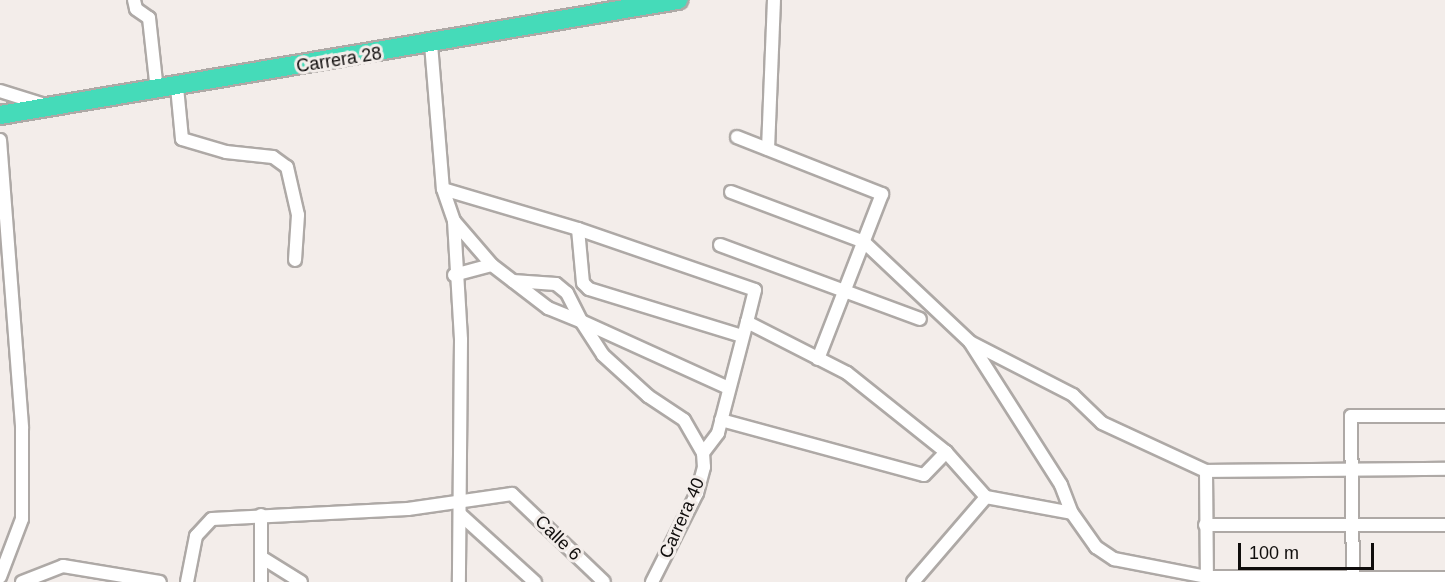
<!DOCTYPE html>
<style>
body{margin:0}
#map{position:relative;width:1445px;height:582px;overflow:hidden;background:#f3edea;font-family:Helvetica,sans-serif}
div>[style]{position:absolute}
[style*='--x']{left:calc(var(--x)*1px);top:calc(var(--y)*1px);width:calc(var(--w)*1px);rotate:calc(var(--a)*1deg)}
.roads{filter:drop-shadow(2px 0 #aea9a6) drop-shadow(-2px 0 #aea9a6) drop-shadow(0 2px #aea9a6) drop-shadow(0 -2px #aea9a6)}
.minor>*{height:12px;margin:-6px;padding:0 6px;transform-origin:6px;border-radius:6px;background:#fff}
.highway>*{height:18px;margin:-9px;padding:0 9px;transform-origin:9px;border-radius:9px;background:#45dbb9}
span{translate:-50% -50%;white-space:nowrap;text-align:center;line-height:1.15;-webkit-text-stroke:6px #f3edea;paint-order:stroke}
.street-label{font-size:18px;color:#0f0d0c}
.scale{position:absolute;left:1238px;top:543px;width:136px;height:27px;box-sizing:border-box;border:3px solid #0f0d0c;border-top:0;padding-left:8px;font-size:18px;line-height:21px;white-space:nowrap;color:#0f0d0c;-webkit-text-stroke:4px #f3edea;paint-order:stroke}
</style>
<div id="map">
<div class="roads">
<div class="minor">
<i style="--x:134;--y:0;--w:9;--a:77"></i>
<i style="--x:136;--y:9;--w:16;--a:35"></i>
<i style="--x:149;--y:18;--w:72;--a:83.7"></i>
<i style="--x:431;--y:44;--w:145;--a:85.3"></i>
<i style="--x:443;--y:189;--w:34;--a:71"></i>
<i style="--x:454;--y:221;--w:119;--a:86.6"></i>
<i style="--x:461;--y:340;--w:242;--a:90.5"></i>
<i style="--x:177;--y:87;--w:52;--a:84.5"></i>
<i style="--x:182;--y:139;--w:46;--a:16.5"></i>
<i style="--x:226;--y:152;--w:47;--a:6.1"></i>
<i style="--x:273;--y:157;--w:17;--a:36"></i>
<i style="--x:287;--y:167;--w:49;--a:77.1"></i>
<i style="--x:298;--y:215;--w:45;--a:93.8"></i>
<i style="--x:0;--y:91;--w:47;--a:17.3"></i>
<i style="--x:737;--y:137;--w:156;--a:21.5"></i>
<i style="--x:882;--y:194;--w:177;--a:111.2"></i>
<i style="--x:0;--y:140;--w:289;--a:85.6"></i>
<i style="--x:22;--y:428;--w:91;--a:90"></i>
<i style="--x:22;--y:519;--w:62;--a:110.8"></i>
<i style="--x:768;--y:149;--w:149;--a:-87.7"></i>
<i style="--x:443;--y:189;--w:141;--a:16.5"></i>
<i style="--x:731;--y:192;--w:142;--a:20.6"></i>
<i style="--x:864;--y:242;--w:146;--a:43.3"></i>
<i style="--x:970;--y:342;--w:116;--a:27.2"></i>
<i style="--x:1073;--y:395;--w:40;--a:44"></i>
<i style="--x:1102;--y:423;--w:115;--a:24.8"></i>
<i style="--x:1206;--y:471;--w:239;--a:-0.5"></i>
<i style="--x:454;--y:221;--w:58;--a:49.2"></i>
<i style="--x:720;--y:245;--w:213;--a:20.3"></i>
<i style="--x:454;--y:275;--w:39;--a:-15"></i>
<i style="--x:492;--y:265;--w:71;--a:37.5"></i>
<i style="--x:548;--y:308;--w:35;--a:22"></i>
<i style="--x:581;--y:321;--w:40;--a:57.1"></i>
<i style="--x:603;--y:355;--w:61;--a:42.3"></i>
<i style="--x:648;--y:396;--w:43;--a:33.7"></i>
<i style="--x:684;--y:420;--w:38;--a:60"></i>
<i style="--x:703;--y:453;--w:14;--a:86"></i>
<i style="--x:704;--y:467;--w:27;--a:105"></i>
<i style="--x:697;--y:493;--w:100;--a:116.8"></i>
<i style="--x:513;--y:281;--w:43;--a:4"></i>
<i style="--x:556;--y:284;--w:14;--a:39"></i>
<i style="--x:567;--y:293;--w:31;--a:63"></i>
<i style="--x:581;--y:321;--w:162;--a:24.4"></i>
<i style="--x:742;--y:336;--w:160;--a:-162.9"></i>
<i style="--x:589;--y:289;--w:8;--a:-135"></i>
<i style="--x:583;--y:283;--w:54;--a:-95.3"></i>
<i style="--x:578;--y:229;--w:187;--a:19"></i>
<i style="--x:755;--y:290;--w:33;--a:104"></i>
<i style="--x:970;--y:342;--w:169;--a:57.5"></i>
<i style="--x:1061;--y:485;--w:30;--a:69"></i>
<i style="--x:721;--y:420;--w:210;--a:15.2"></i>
<i style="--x:924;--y:475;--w:32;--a:-46"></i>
<i style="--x:703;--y:453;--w:25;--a:-53"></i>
<i style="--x:718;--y:433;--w:115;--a:-75.4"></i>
<i style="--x:747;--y:322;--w:112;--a:27"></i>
<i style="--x:847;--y:373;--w:127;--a:38.6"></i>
<i style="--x:946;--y:452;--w:60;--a:48.4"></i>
<i style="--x:1206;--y:471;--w:111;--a:89.5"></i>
<i style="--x:261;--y:515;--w:67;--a:90"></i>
<i style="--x:461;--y:515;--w:100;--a:42.2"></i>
<i style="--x:1205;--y:525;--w:240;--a:0"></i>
<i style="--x:261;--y:557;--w:47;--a:32"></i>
<i style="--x:22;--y:582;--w:44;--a:-21.3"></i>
<i style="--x:63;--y:566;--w:98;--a:9.4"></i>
<i style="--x:187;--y:582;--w:47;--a:-78.9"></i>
<i style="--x:196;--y:536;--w:23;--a:-47"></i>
<i style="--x:212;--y:519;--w:196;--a:-2.9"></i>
<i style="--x:408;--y:509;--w:105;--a:-8.2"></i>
<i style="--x:512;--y:494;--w:127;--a:43.7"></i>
<i style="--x:913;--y:582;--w:112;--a:-49.3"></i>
<i style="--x:986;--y:497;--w:87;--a:10.5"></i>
<i style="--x:1072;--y:513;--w:42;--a:54.8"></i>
<i style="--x:1096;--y:547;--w:22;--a:34"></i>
<i style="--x:1114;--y:559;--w:95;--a:11"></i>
<i style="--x:1207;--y:577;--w:238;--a:0.2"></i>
<i style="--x:1353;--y:582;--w:166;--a:-90.7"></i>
<i style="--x:1351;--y:416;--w:94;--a:0"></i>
</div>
<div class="highway">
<i style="--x:0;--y:115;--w:688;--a:-9.63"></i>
</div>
</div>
<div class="street-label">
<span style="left:339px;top:60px;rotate:-9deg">Carrera 28</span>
<span style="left:682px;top:518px;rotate:-66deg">Carrera 40</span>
<span style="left:558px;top:538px;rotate:44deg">Calle 6</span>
</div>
<div class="scale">100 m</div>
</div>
